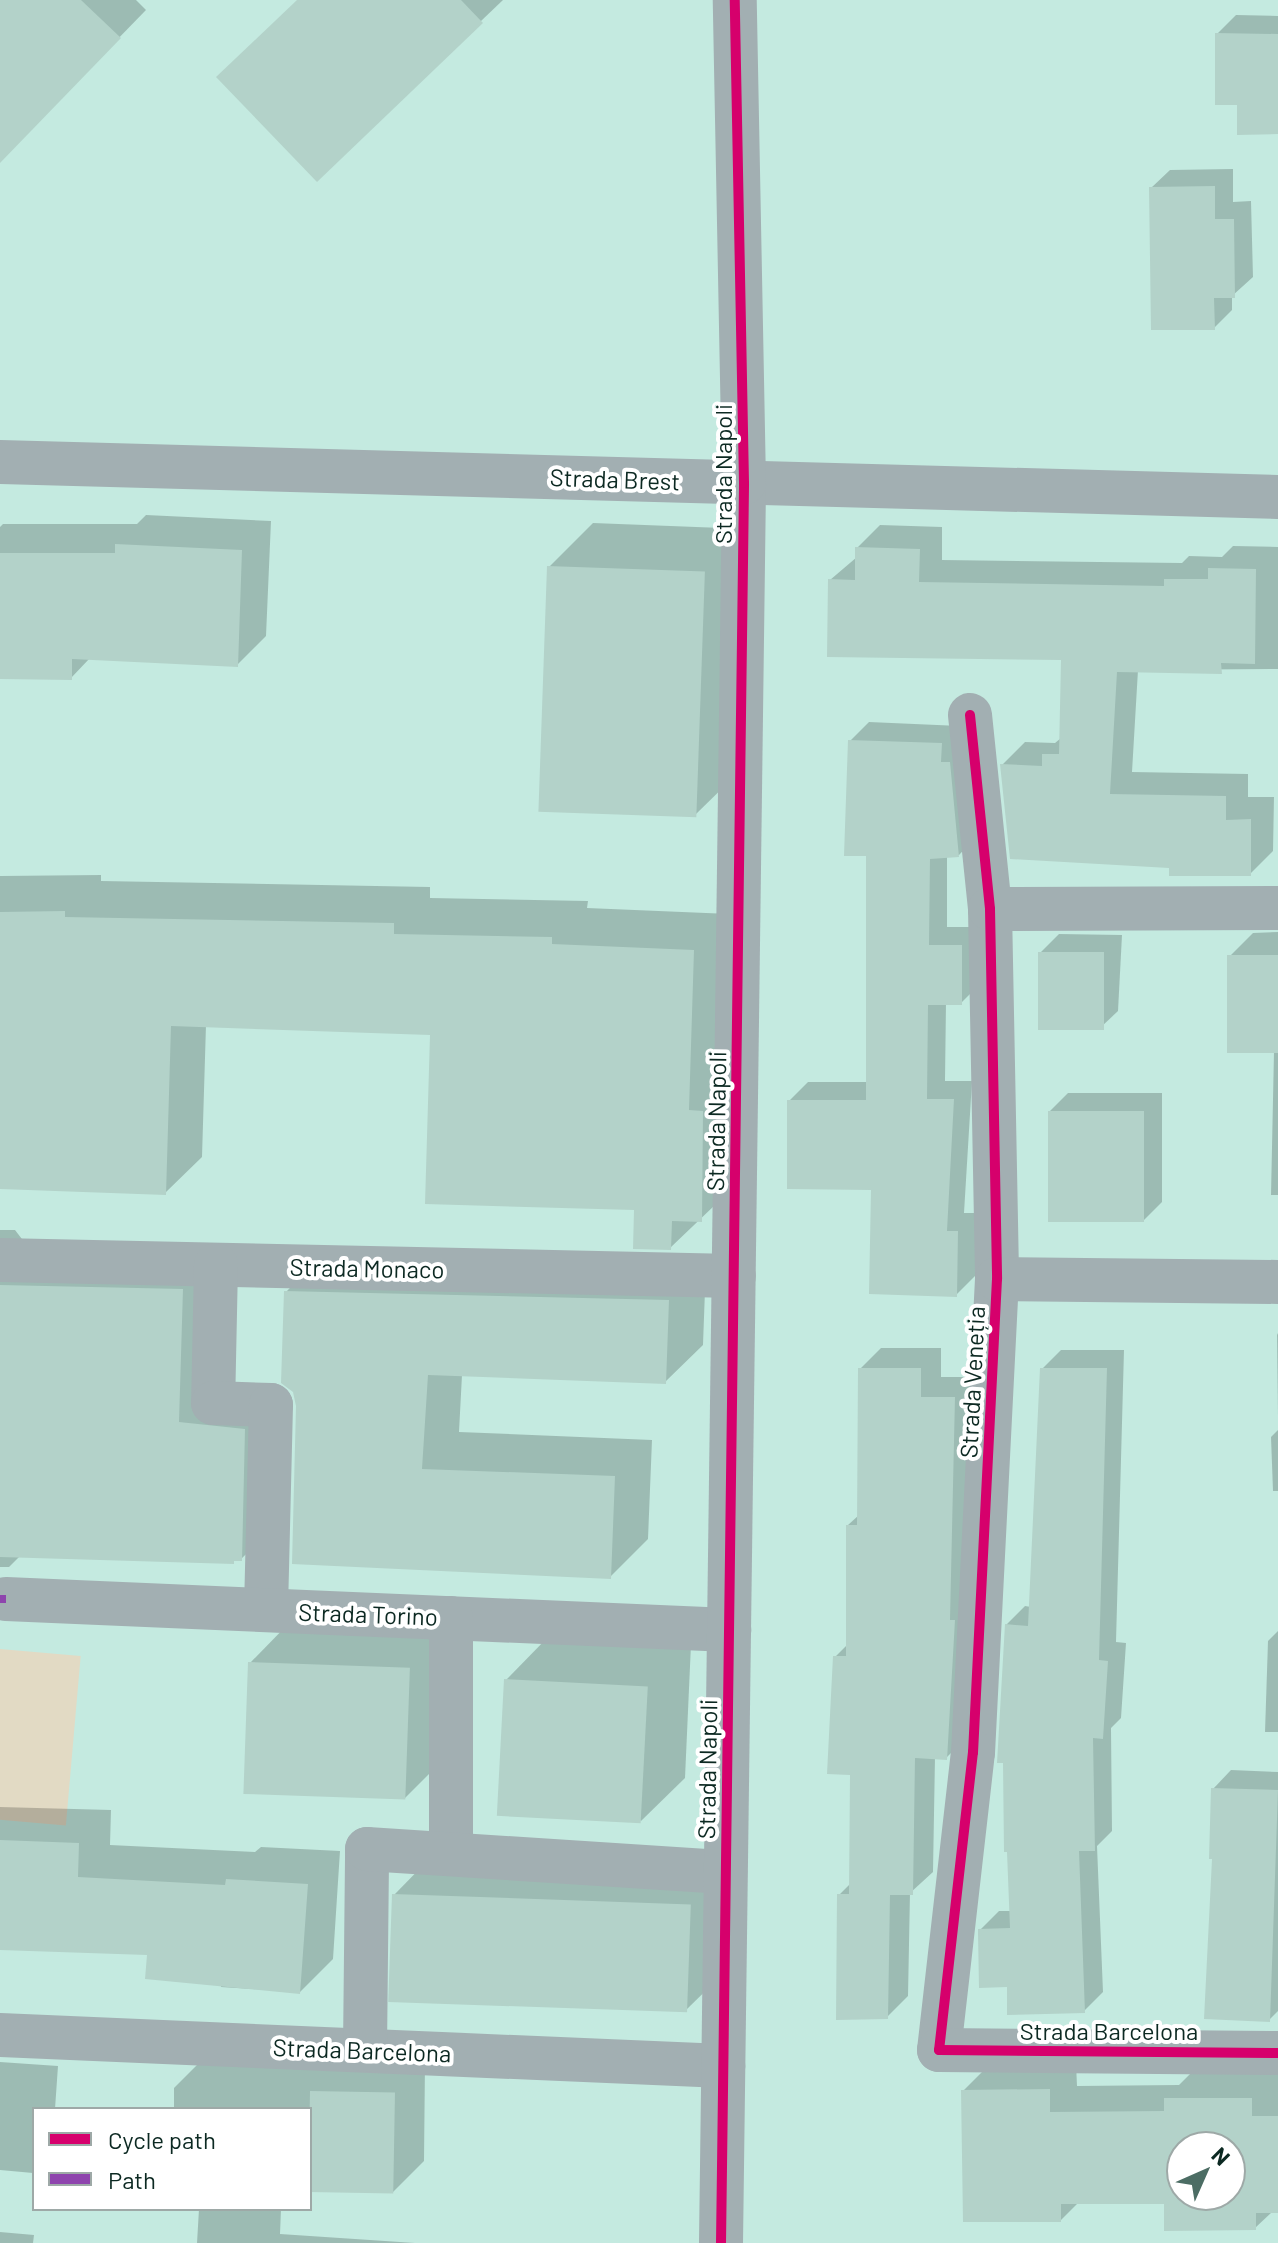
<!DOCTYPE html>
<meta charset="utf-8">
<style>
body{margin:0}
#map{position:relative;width:1278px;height:2243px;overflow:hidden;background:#c4eae0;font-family:Barlow,sans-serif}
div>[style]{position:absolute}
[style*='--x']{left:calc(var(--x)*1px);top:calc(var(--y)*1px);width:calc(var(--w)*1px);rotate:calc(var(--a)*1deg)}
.green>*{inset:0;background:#e2dac4;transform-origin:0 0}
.shadow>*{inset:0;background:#0003}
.building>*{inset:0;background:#b3d2c9;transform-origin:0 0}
.minor>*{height:44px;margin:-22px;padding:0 22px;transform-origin:22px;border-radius:22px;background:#a2afb2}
.quiet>*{height:8px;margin-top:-4px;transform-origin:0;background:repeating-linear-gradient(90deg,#8e44ad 0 16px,transparent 0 24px)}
.cycleway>*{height:10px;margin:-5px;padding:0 5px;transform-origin:5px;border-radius:5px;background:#d6006c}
span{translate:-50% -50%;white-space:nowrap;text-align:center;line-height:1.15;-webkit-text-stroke:8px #fff;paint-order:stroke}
.street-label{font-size:24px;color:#0c2922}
.legend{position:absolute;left:32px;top:2107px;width:280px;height:104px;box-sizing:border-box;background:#fff;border:2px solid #9ea9a7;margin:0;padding:10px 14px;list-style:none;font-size:24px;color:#0c2922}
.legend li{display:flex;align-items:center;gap:16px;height:40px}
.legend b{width:40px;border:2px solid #9ea9a7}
.north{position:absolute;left:1166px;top:2131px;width:80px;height:80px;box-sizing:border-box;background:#fff;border:2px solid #9ea9a7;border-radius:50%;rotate:45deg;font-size:22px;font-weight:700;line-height:32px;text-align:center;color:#0c2922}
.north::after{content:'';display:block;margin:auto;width:28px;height:36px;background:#4c6d64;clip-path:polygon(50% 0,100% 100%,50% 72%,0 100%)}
</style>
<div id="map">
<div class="green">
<i style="left:0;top:1649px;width:81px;height:170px;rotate:5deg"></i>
</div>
<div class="shadow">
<i style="clip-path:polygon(0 0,136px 0,146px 10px,0 160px)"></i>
<i style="clip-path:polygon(298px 0,503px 0,481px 21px)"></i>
<i style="clip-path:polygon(1236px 15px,1278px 16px,1278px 132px,1239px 103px,1217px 34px)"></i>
<i style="clip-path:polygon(1233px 169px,1233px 202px,1251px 201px,1253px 277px,1232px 296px,1232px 310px,1214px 328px,1151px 188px,1170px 170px)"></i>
<i style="clip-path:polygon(146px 515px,271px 521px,266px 636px,237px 665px,90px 658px,71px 678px,0 677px,0 527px,3px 524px,137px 524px)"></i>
<i style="clip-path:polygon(593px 523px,748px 529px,739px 772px,695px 815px,549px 567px)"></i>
<i style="clip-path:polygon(880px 525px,942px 527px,942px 560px,1182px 563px,1189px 556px,1222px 557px,1233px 546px,1278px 547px,1278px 669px,1138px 670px,1132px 772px,1248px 774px,1248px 797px,1274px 797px,1273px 851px,1250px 874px,1171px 866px,1002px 765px,1025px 742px,1055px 743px,1061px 738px,1063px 658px,830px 580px,857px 557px,857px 548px)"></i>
<i style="clip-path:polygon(869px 722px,960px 726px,977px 836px,959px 855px,947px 856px,947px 927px,980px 927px,980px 984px,961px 1003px,946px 1003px,945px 1081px,972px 1081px,964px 1213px,976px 1213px,975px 1276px,956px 1295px,873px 1188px,789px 1101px,808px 1082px,868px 1082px,868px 854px,850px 741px)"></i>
<i style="clip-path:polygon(101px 875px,101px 881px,430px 887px,430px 898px,588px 901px,587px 908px,730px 914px,738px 1183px,670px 1248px,636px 1209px,432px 1033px,206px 1025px,202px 1157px,165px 1193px,0 1187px,0 876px)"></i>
<i style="clip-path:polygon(1278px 932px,1278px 1195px,1271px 1195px,1274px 1051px,1229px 957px,1253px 933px)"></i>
<i style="clip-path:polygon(1059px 934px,1122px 935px,1118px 1011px,1099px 1029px,1040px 953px)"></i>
<i style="clip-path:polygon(1068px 1093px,1162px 1093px,1162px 1202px,1144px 1220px,1050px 1111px)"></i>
<i style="clip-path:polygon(0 1230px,15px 1230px,25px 1243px,220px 1252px,217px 1384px,283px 1392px,280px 1521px,241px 1559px,21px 1555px,9px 1567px,0 1567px)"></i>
<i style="clip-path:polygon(323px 1254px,706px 1263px,703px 1345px,665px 1382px,462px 1375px,459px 1432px,652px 1440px,648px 1539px,610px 1577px,298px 1405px,286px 1292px)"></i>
<i style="clip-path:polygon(1278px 1333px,1278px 1417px,1277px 1335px)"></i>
<i style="clip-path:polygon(881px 1348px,941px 1348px,941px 1377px,975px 1377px,967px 1737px,946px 1758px,935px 1757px,933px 1872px,910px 1893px,908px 1996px,887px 2017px,839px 1895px,851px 1883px,852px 1773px,835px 1657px,848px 1644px,848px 1525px,859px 1515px,860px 1369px)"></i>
<i style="clip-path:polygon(1061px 1350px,1124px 1350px,1116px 1642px,1126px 1643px,1121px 1718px,1111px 1728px,1112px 1831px,1097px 1846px,1103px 1992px,1084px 2011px,1009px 1985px,980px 1930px,999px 1911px,1012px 1911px,1006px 1625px,1025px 1606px,1031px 1607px,1042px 1369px)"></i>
<i style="clip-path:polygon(1278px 1430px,1278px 1491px,1273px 1491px,1271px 1437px)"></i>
<i style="clip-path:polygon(293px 1619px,452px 1627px,448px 1755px,404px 1799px,250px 1663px)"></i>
<i style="clip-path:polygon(1278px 1631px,1278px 1732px,1265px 1732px,1268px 1641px)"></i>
<i style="clip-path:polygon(549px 1636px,691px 1644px,685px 1778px,641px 1821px,506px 1680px)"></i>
<i style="clip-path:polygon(1231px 1770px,1278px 1772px,1278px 2011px,1269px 2020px,1214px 1857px,1213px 1789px)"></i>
<i style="clip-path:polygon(0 1807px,111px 1810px,110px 1845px,255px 1852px,261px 1847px,340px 1851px,333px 1959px,300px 1992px,221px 1987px,221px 1982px,149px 1953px,0 1948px)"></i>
<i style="clip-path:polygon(437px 1851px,733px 1862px,730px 1967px,686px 2010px,394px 1895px)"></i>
<i style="clip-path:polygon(205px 2057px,425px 2063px,424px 2161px,393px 2192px,310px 2190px,310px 2109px,174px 2109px,174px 2088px)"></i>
<i style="clip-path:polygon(0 2062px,58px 2066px,55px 2109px,34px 2109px,33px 2173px,0 2170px)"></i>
<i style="clip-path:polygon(evenodd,1076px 2063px,1077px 2086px,1179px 2085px,1192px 2072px,1278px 2072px,1278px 2211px,1273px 2211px,1255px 2228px,1166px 2202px,1079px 2202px,1061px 2220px,963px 2091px,990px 2064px,1076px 2063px,1182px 2147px,1230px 2147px,1230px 2195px,1182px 2195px,1182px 2147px)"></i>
<i style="clip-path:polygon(199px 2209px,281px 2209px,280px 2234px,415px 2243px,197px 2243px)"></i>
<i style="clip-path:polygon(0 2232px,34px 2235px,33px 2243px,0 2243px)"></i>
</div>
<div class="building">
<i style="clip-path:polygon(0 0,81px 0,121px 38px,0 163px)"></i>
<i style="clip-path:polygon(297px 0,461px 0,483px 23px,317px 182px,216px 77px)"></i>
<i style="clip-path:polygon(1215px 33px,1278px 34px,1278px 134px,1237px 135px,1237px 105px,1215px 105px)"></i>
<i style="clip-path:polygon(1215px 186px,1215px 219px,1234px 219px,1235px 298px,1214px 298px,1215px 330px,1151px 330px,1149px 187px)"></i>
<i style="clip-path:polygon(115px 544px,242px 550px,238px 667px,72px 659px,72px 680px,0 679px,0 553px,115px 553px)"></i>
<i style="clip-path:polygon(855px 547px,920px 549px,919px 582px,1164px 586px,1164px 579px,1208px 579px,1208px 568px,1256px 569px,1255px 664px,1221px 663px,1222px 674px,1117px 672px,1110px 794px,1226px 796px,1226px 820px,1251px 819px,1251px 876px,1169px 876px,1169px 868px,1010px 859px,1000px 764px,1042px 766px,1042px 754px,1059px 754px,1061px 660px,827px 657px,828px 579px,855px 580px)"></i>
<i style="left:547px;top:566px;width:158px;height:246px;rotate:2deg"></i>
<i style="clip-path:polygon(848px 740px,942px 743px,941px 762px,950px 762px,959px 857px,930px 859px,929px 945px,962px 945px,962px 1005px,928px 1005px,927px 1099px,954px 1099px,947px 1231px,958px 1231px,957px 1297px,869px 1294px,871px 1190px,787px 1189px,787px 1100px,866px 1100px,866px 856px,844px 856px)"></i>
<i style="clip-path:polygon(65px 911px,65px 917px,394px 923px,394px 934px,552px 937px,552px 944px,694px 950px,689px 1110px,703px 1111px,702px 1222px,672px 1221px,671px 1250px,633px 1249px,634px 1210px,425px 1204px,430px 1035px,171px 1026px,166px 1195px,0 1189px,0 912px)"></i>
<i style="left:1038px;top:952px;width:66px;height:78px"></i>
<i style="left:1278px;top:955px;width:98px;height:51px;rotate:90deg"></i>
<i style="left:1048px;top:1111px;width:96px;height:111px"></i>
<i style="clip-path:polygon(0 1285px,183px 1289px,179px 1422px,245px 1429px,242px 1561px,234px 1561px,234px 1564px,0 1557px)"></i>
<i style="clip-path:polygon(284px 1291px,669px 1300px,666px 1384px,428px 1375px,422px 1469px,615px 1476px,611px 1579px,292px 1564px,296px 1406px,293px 1392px,281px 1383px)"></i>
<i style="clip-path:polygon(858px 1368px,921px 1368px,921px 1397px,955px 1397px,950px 1620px,955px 1620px,947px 1760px,915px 1758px,913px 1895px,890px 1895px,888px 2019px,836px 2020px,837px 1894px,849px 1894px,850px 1775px,827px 1774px,833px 1656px,846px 1656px,846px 1525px,857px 1525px)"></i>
<i style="clip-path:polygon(1040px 1368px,1107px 1368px,1099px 1660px,1108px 1661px,1103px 1739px,1093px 1738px,1095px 1851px,1079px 1851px,1085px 2013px,1007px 2015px,1007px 1987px,979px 1988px,978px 1933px,978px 1929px,1010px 1928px,1007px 1852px,1004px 1852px,1003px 1763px,997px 1763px,1005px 1624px,1028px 1626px)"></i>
<i style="left:248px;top:1662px;width:162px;height:132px;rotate:2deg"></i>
<i style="left:504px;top:1679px;width:144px;height:137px;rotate:3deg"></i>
<i style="clip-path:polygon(1211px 1788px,1278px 1790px,1270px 2022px,1204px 2019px,1212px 1859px,1209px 1859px)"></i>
<i style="clip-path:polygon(0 1840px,79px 1843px,78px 1877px,225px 1885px,226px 1879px,308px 1884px,300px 1994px,145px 1979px,147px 1955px,0 1950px)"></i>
<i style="left:392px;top:1894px;width:299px;height:108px;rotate:2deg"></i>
<i style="clip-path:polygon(evenodd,1050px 2089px,1050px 2112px,1164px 2111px,1164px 2098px,1252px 2098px,1252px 2116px,1278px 2116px,1278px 2213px,1256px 2213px,1256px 2230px,1164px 2231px,1164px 2204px,1061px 2204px,1061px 2222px,963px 2222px,961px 2090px,1050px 2089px,1182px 2147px,1230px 2147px,1230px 2195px,1182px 2195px,1182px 2147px)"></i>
<i style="left:310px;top:2091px;width:85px;height:101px;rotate:1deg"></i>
</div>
<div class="minor">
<i style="--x:0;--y:462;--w:1278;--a:1.57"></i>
<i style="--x:970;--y:715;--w:195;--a:84.1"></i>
<i style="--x:990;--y:909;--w:370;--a:88.9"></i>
<i style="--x:997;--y:1279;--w:474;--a:92.9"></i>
<i style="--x:973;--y:1752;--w:300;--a:96.5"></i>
<i style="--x:939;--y:2050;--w:339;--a:0.5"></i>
<i style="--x:990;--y:909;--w:288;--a:-0.2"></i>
<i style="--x:0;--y:1260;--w:734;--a:1.25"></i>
<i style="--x:216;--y:1265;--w:138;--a:91.2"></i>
<i style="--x:213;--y:1403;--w:58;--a:2"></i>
<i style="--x:271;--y:1405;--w:205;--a:91.4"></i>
<i style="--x:997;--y:1279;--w:281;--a:0.6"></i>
<i style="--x:6;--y:1599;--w:724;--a:2.46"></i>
<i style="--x:451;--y:1854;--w:236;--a:-90"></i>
<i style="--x:0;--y:2035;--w:724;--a:2.46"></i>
<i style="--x:365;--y:2050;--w:201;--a:-89.4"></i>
<i style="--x:367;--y:1849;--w:359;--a:3.7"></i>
<i style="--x:721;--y:2243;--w:1760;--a:-89.25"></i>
<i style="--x:744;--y:483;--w:483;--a:-91.1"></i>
</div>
<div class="quiet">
<i style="--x:0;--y:1599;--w:6;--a:0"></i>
</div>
<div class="cycleway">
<i style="--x:970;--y:715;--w:195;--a:84.1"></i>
<i style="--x:990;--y:909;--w:370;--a:88.9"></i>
<i style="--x:997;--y:1279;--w:474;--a:92.9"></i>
<i style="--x:973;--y:1752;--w:300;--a:96.5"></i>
<i style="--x:939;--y:2050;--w:339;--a:0.5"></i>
<i style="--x:721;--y:2243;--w:1760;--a:-89.25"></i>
<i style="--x:744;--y:483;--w:483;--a:-91.1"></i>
</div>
<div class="street-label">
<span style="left:723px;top:474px;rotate:-90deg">Strada Napoli</span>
<span style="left:615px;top:479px;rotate:2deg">Strada Brest</span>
<span style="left:716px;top:1121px;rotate:-89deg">Strada Napoli</span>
<span style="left:367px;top:1268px;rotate:1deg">Strada Monaco</span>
<span style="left:972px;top:1382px;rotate:-87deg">Strada Veneția</span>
<span style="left:368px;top:1614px;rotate:2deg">Strada Torino</span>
<span style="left:707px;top:1769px;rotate:-89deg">Strada Napoli</span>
<span style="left:1109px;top:2031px">Strada Barcelona</span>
<span style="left:362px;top:2050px;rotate:2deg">Strada Barcelona</span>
</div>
<ul class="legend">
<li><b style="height:10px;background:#d6006c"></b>Cycle path</li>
<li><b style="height:10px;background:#8e44ad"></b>Path</li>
</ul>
<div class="north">N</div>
</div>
